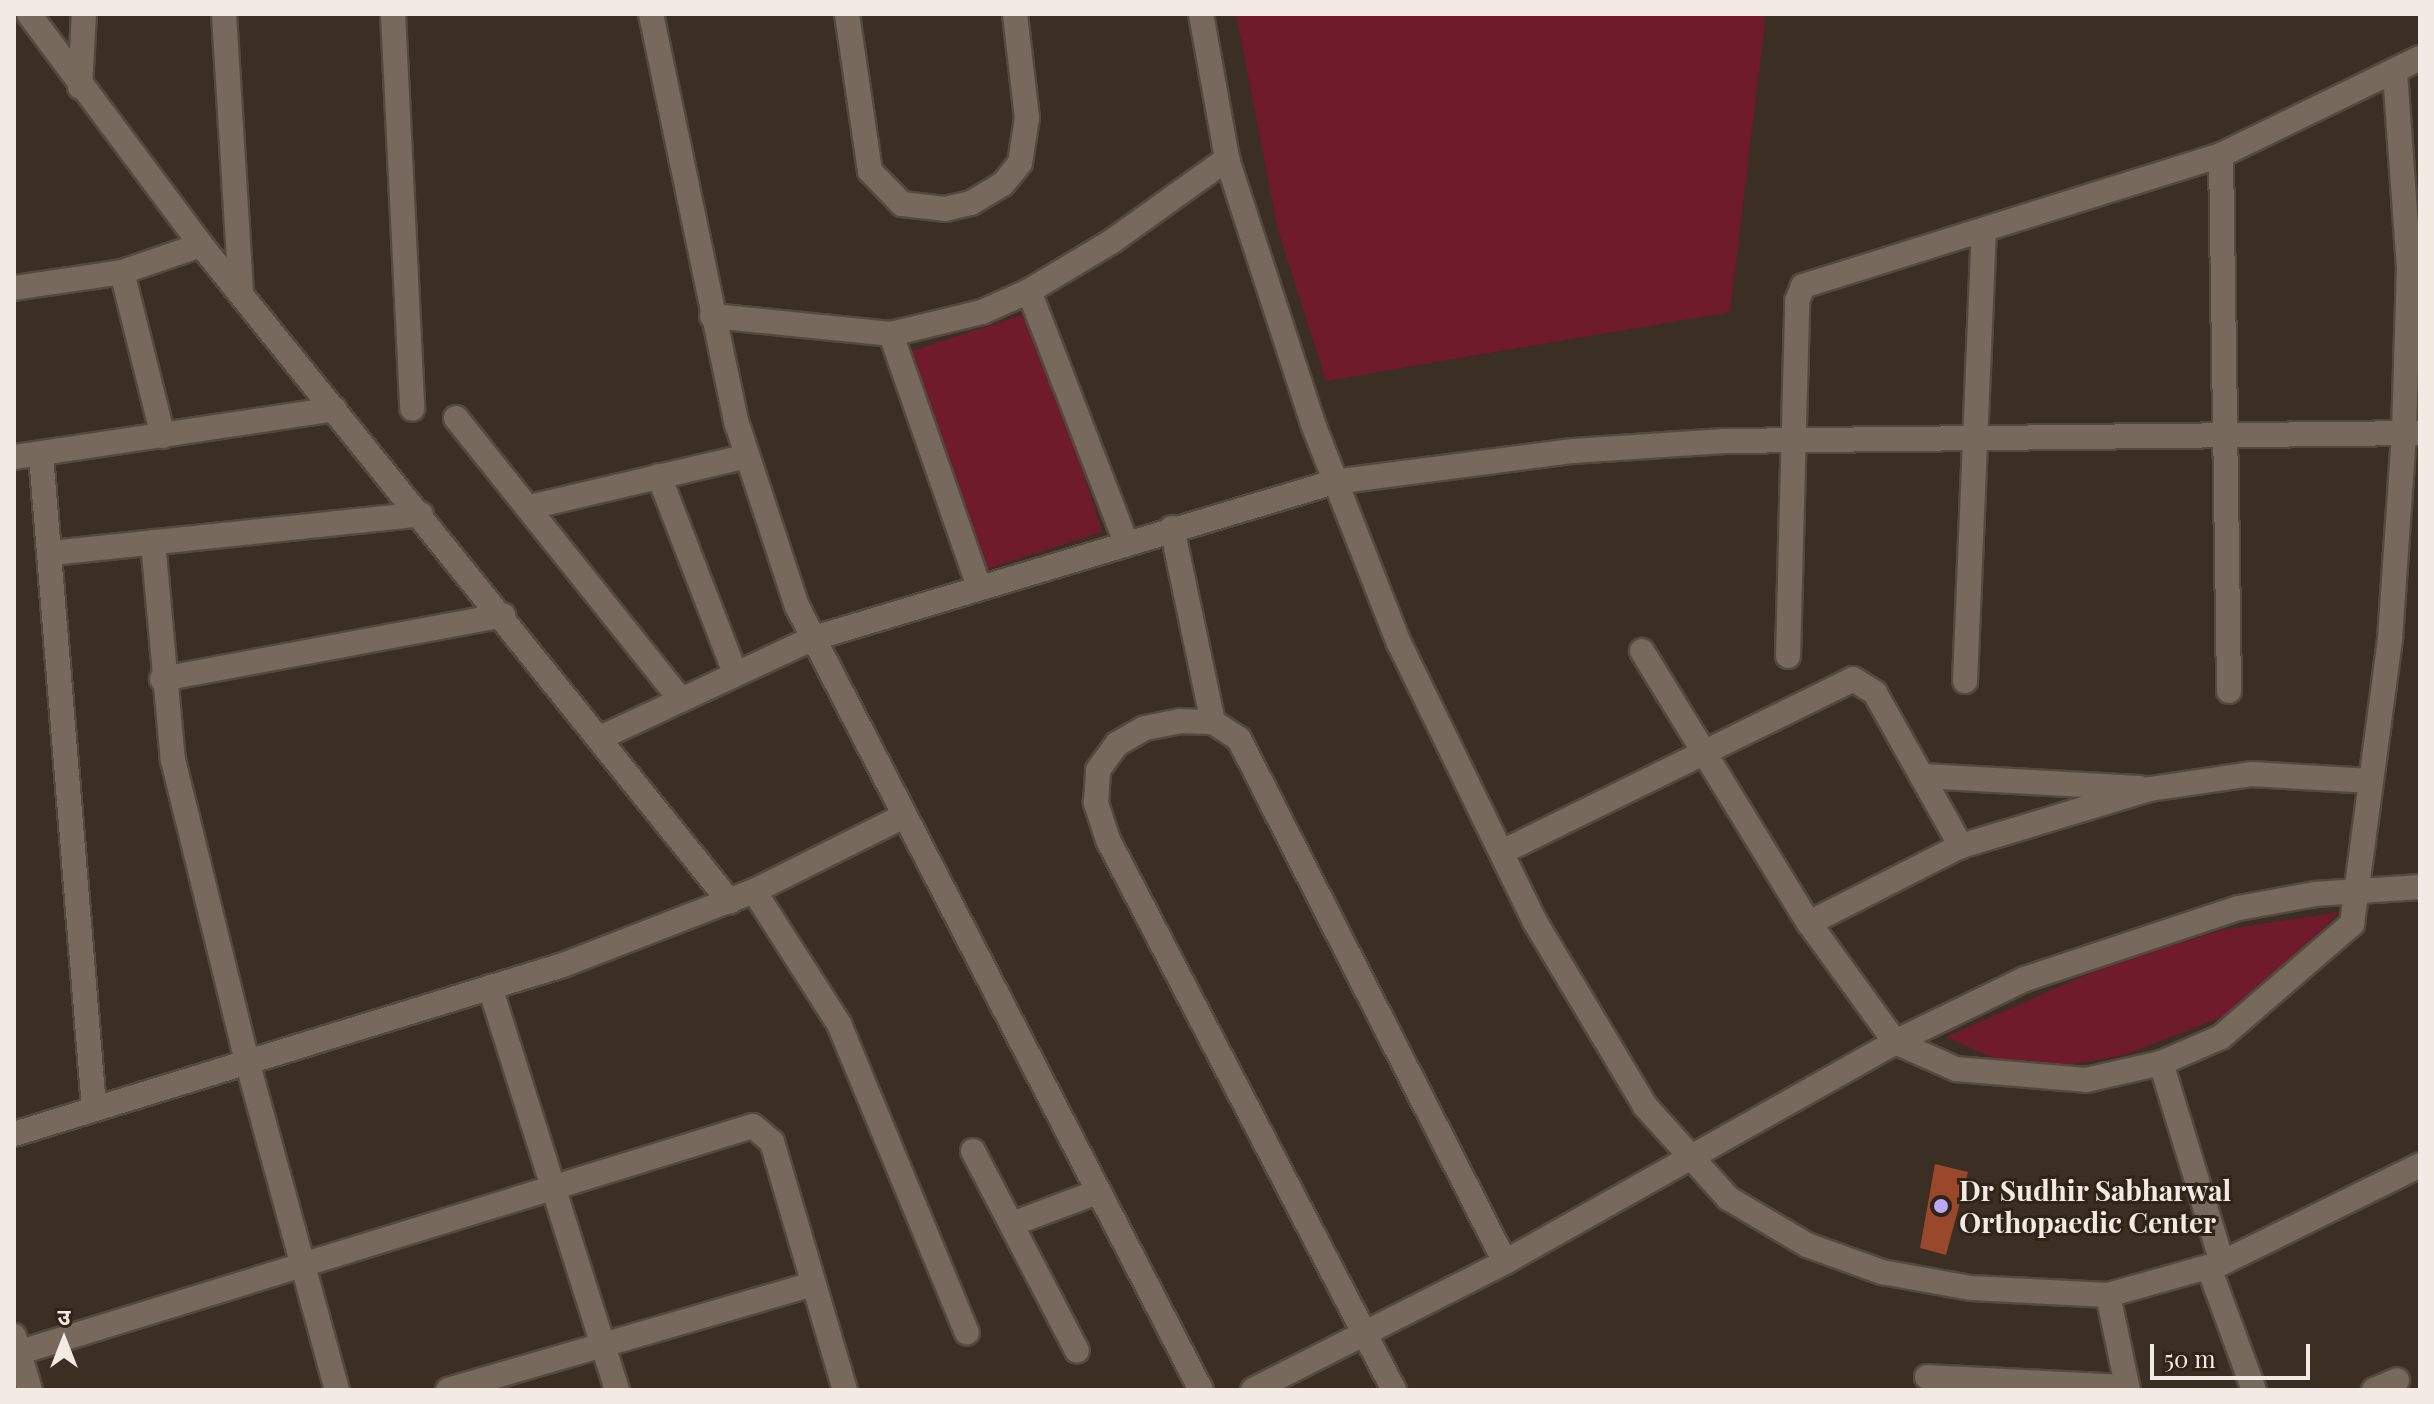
<!DOCTYPE html>
<meta charset="utf-8">
<style>
body{margin:0}
#map{position:relative;width:2434px;height:1404px;overflow:hidden;background:#3b2e22;font-family:"Playfair Display","Noto Sans Devanagari",serif}
div>[style]{position:absolute}
[style*='--x']{left:calc(var(--x)*1px);top:calc(var(--y)*1px);width:calc(var(--w)*1px);rotate:calc(var(--a)*1deg)}
.green>*{inset:0;background:#6f1b2c;transform-origin:0 0}
.building>*{inset:0;background:#99482b}
.roads{filter:drop-shadow(2px 0 #54493f) drop-shadow(-2px 0 #54493f) drop-shadow(0 2px #54493f) drop-shadow(0 -2px #54493f)}
.minor>*{height:24px;margin:-12px;padding:0 12px;transform-origin:12px;border-radius:12px;background:#77695b}
.dots>*{width:22px;height:22px;translate:-50% -50%;box-sizing:border-box;border:4px solid #302419;border-radius:50%}
span{translate:-50% -50%;white-space:nowrap;text-align:center;line-height:1.15;-webkit-text-stroke:6px #302419;paint-order:stroke}
.poi-label{font-size:28px;color:#f2eae3;font-weight:700}
.left{translate:0 -50%;text-align:left}
.frame{position:absolute;inset:0;border:16px solid #f2eae3;pointer-events:none}
.north{position:absolute;left:24px;top:1300px;width:80px;height:80px;-webkit-text-stroke:6px #302419;paint-order:stroke;rotate:0deg;font-size:22px;font-weight:700;line-height:32px;text-align:center;color:#f2eae3}
.north::after{content:'';display:block;margin:auto;width:28px;height:36px;background:#f2eae3;clip-path:polygon(50% 0,100% 100%,50% 72%,0 100%)}
.scale{position:absolute;left:2150px;top:1344px;width:160px;height:36px;box-sizing:border-box;border:4px solid #f2eae3;border-top:0;padding-left:10px;font-size:24px;line-height:28px;white-space:nowrap;color:#f2eae3;-webkit-text-stroke:6px #302419;paint-order:stroke}
</style>
<div id="map">
<div class="green">
<i style="clip-path:polygon(1236px 14px,1766px 14px,1730px 312px,1326px 381px,1278px 230px)"></i>
<i style="left:1031px;top:312px;width:231px;height:125px;rotate:72deg"></i>
<i style="clip-path:polygon(2339px 912px,2240px 1010px,2125px 1055px,2051px 1068px,1998px 1060px,1946px 1037px,2108px 965px,2222px 930px)"></i>
</div>
<div class="building">
<i style="clip-path:polygon(1935px 1164px,1968px 1172px,1946px 1255px,1920px 1248px)"></i>
</div>
<div class="roads">
<div class="minor">
<i style="--x:29;--y:14;--w:288;--a:53.3"></i>
<i style="--x:201;--y:245;--w:843;--a:51.16"></i>
<i style="--x:224;--y:14;--w:276;--a:86.5"></i>
<i style="--x:393;--y:14;--w:395;--a:87.2"></i>
<i style="--x:651;--y:14;--w:419;--a:78.2"></i>
<i style="--x:737;--y:424;--w:192;--a:71.8"></i>
<i style="--x:797;--y:606;--w:882;--a:62.74"></i>
<i style="--x:847;--y:14;--w:159;--a:81.7"></i>
<i style="--x:870;--y:171;--w:46;--a:45.9"></i>
<i style="--x:902;--y:204;--w:43;--a:6.6"></i>
<i style="--x:945;--y:209;--w:27;--a:-13"></i>
<i style="--x:971;--y:203;--w:37;--a:-31"></i>
<i style="--x:1003;--y:184;--w:27;--a:-51"></i>
<i style="--x:1020;--y:163;--w:46;--a:-81.2"></i>
<i style="--x:1027;--y:118;--w:105;--a:-96.6"></i>
<i style="--x:1201;--y:14;--w:147;--a:79.8"></i>
<i style="--x:1227;--y:159;--w:279;--a:72"></i>
<i style="--x:1313;--y:424;--w:235;--a:68.6"></i>
<i style="--x:1399;--y:643;--w:310;--a:64"></i>
<i style="--x:1535;--y:922;--w:214;--a:59.1"></i>
<i style="--x:1645;--y:1106;--w:124;--a:47.9"></i>
<i style="--x:1728;--y:1198;--w:92;--a:30.7"></i>
<i style="--x:1807;--y:1245;--w:80;--a:19.8"></i>
<i style="--x:1882;--y:1272;--w:90;--a:10.2"></i>
<i style="--x:1971;--y:1288;--w:137;--a:2.9"></i>
<i style="--x:2108;--y:1295;--w:118;--a:-15.7"></i>
<i style="--x:2222;--y:1263;--w:221;--a:-26.3"></i>
<i style="--x:80;--y:87;--w:73;--a:-86.9"></i>
<i style="--x:2221;--y:155;--w:536;--a:89.14"></i>
<i style="--x:122;--y:272;--w:169;--a:76"></i>
<i style="--x:14;--y:288;--w:109;--a:-8.4"></i>
<i style="--x:122;--y:272;--w:83;--a:-18.9"></i>
<i style="--x:1029;--y:291;--w:96;--a:-30.9"></i>
<i style="--x:1111;--y:242;--w:143;--a:-35.6"></i>
<i style="--x:712;--y:316;--w:180;--a:5.7"></i>
<i style="--x:456;--y:418;--w:356;--a:51.4"></i>
<i style="--x:41;--y:455;--w:655;--a:85.36"></i>
<i style="--x:14;--y:457;--w:324;--a:-8.5"></i>
<i style="--x:659;--y:476;--w:208;--a:68.9"></i>
<i style="--x:530;--y:507;--w:223;--a:-13.2"></i>
<i style="--x:1172;--y:528;--w:198;--a:78.1"></i>
<i style="--x:153;--y:542;--w:219;--a:84.8"></i>
<i style="--x:173;--y:760;--w:310;--a:76.2"></i>
<i style="--x:247;--y:1061;--w:341;--a:74.7"></i>
<i style="--x:52;--y:553;--w:371;--a:-6"></i>
<i style="--x:978;--y:584;--w:265;--a:-109.2"></i>
<i style="--x:891;--y:334;--w:94;--a:-13.6"></i>
<i style="--x:982;--y:312;--w:51;--a:-24.1"></i>
<i style="--x:1029;--y:291;--w:267;--a:68.9"></i>
<i style="--x:1642;--y:651;--w:319;--a:58.5"></i>
<i style="--x:1809;--y:923;--w:147;--a:54.1"></i>
<i style="--x:1895;--y:1042;--w:67;--a:23.9"></i>
<i style="--x:1956;--y:1069;--w:130;--a:4.8"></i>
<i style="--x:2086;--y:1080;--w:77;--a:-12.8"></i>
<i style="--x:2161;--y:1063;--w:65;--a:-23.4"></i>
<i style="--x:2221;--y:1037;--w:173;--a:-40.8"></i>
<i style="--x:2352;--y:924;--w:288;--a:-82.4"></i>
<i style="--x:2390;--y:639;--w:205;--a:-86.1"></i>
<i style="--x:2404;--y:434;--w:166;--a:-88.3"></i>
<i style="--x:2409;--y:268;--w:196;--a:-94.1"></i>
<i style="--x:1788;--y:656;--w:355;--a:-88.5"></i>
<i style="--x:1797;--y:301;--w:16;--a:-68"></i>
<i style="--x:1803;--y:286;--w:438;--a:-17.4"></i>
<i style="--x:2221;--y:155;--w:221;--a:-26"></i>
<i style="--x:162;--y:679;--w:347;--a:-10.6"></i>
<i style="--x:1965;--y:681;--w:451;--a:-87.6"></i>
<i style="--x:602;--y:737;--w:231;--a:-25.1"></i>
<i style="--x:811;--y:639;--w:546;--a:-16.71"></i>
<i style="--x:1334;--y:482;--w:241;--a:-7.4"></i>
<i style="--x:1573;--y:451;--w:152;--a:-3.8"></i>
<i style="--x:1725;--y:441;--w:695;--a:-0.66"></i>
<i style="--x:1922;--y:776;--w:218;--a:3.2"></i>
<i style="--x:1502;--y:852;--w:391;--a:-26.2"></i>
<i style="--x:1853;--y:679;--w:26;--a:32"></i>
<i style="--x:1875;--y:693;--w:176;--a:60.7"></i>
<i style="--x:754;--y:891;--w:158;--a:57.4"></i>
<i style="--x:839;--y:1024;--w:334;--a:67.5"></i>
<i style="--x:1809;--y:923;--w:170;--a:-26.9"></i>
<i style="--x:1961;--y:846;--w:197;--a:-16.8"></i>
<i style="--x:2150;--y:789;--w:102;--a:-8.4"></i>
<i style="--x:2251;--y:774;--w:120;--a:3.3"></i>
<i style="--x:490;--y:987;--w:423;--a:72.5"></i>
<i style="--x:2161;--y:1063;--w:209;--a:73"></i>
<i style="--x:14;--y:1134;--w:574;--a:-17.11"></i>
<i style="--x:563;--y:965;--w:205;--a:-21.2"></i>
<i style="--x:754;--y:891;--w:168;--a:-26.6"></i>
<i style="--x:973;--y:1151;--w:225;--a:62.5"></i>
<i style="--x:1012;--y:1224;--w:91;--a:-20.6"></i>
<i style="--x:2209;--y:1268;--w:130;--a:69.8"></i>
<i style="--x:2108;--y:1295;--w:97;--a:78.1"></i>
<i style="--x:14;--y:1336;--w:56;--a:73.5"></i>
<i style="--x:14;--y:1354;--w:773;--a:-17.15"></i>
<i style="--x:753;--y:1126;--w:25;--a:40"></i>
<i style="--x:772;--y:1142;--w:259;--a:73.6"></i>
<i style="--x:1927;--y:1377;--w:200;--a:2.9"></i>
<i style="--x:448;--y:1390;--w:379;--a:-16.2"></i>
<i style="--x:1253;--y:1390;--w:283;--a:-26.9"></i>
<i style="--x:1505;--y:1262;--w:448;--a:-29.4"></i>
<i style="--x:1895;--y:1042;--w:144;--a:-25.9"></i>
<i style="--x:2025;--y:979;--w:225;--a:-18.4"></i>
<i style="--x:2239;--y:908;--w:77;--a:-10.4"></i>
<i style="--x:2315;--y:894;--w:105;--a:-3.8"></i>
<i style="--x:1394;--y:1390;--w:620;--a:-117.47"></i>
<i style="--x:1108;--y:840;--w:40;--a:-108"></i>
<i style="--x:1096;--y:802;--w:32;--a:-86"></i>
<i style="--x:1098;--y:770;--w:32;--a:-54"></i>
<i style="--x:1117;--y:744;--w:32;--a:-30"></i>
<i style="--x:1145;--y:728;--w:36;--a:-11"></i>
<i style="--x:1180;--y:721;--w:33;--a:2"></i>
<i style="--x:1213;--y:722;--w:31;--a:33"></i>
<i style="--x:1239;--y:739;--w:587;--a:63.04"></i>
<i style="--x:2374;--y:1390;--w:25;--a:-23"></i>
</div>
</div>
<div class="dots">
<i style="left:1941px;top:1206px;background:#bca9f5"></i>
</div>
<div class="poi-label">
<span class="left" style="left:1959px;top:1206px">Dr Sudhir Sabharwal<br>Orthopaedic Center</span>
</div>
<div class="frame"></div>
<div class="north">उ</div>
<div class="scale">50 m</div>
</div>
